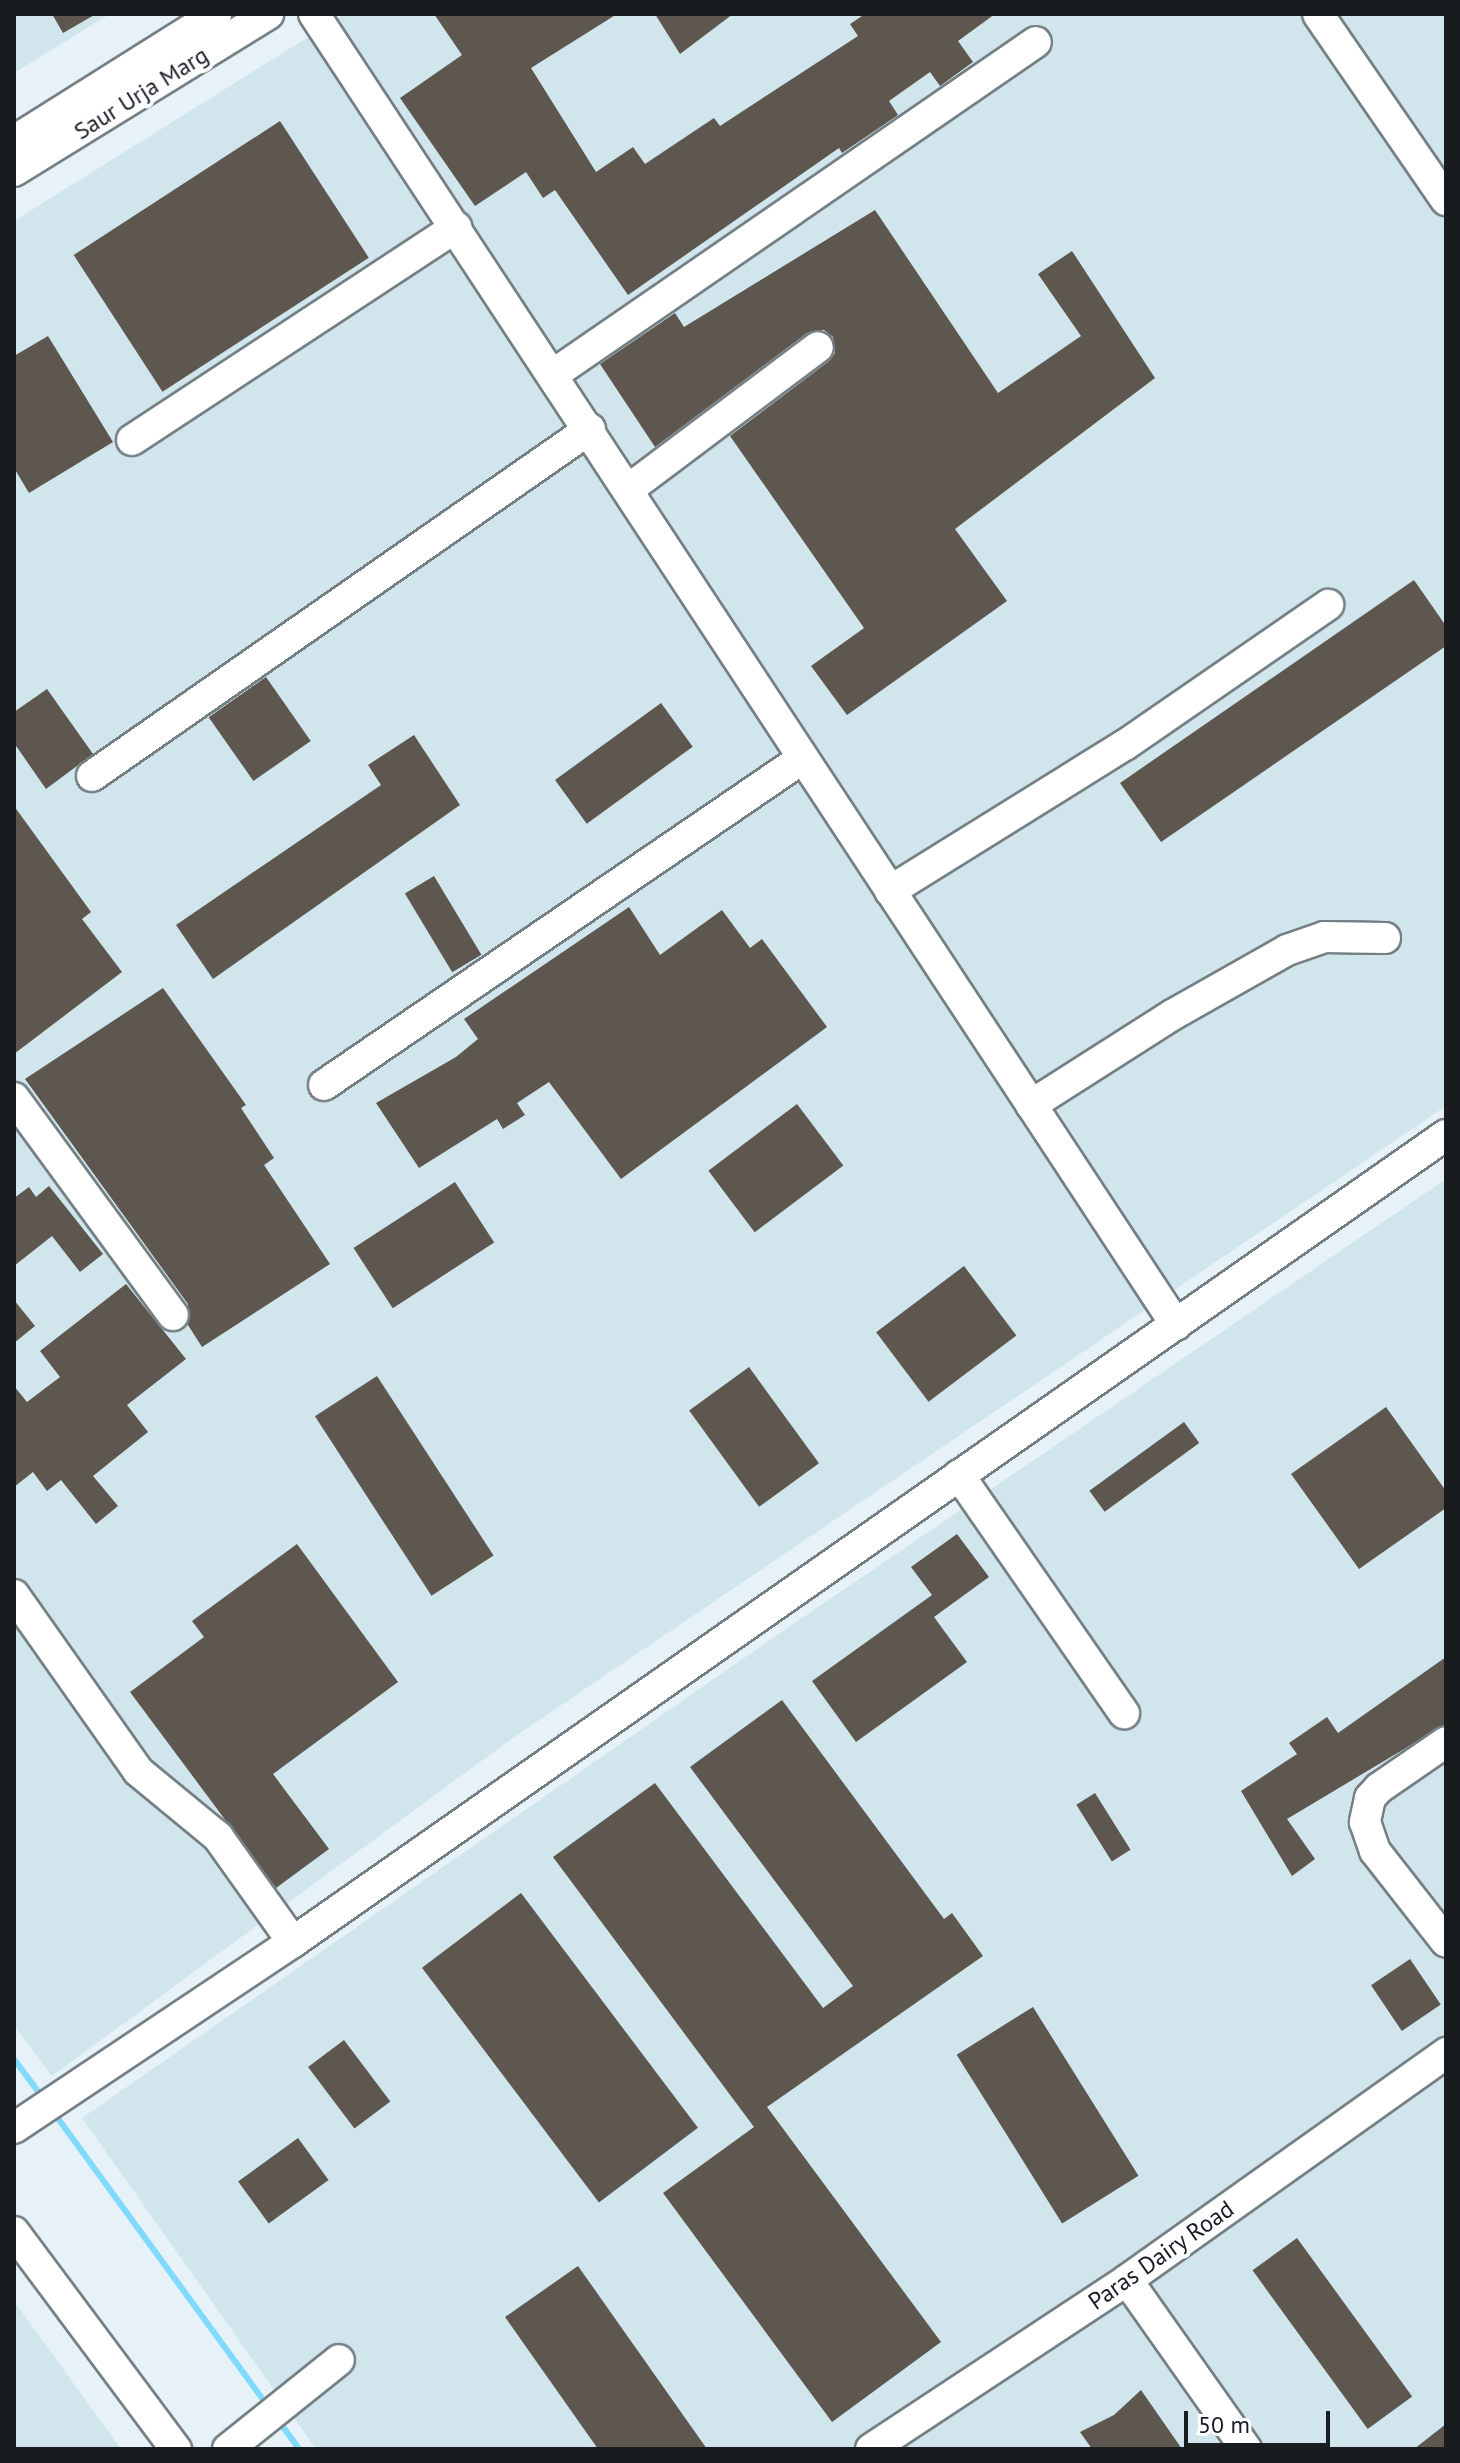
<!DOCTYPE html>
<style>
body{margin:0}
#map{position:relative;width:1460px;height:2463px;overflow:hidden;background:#e7f2f8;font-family:"PT Sans",sans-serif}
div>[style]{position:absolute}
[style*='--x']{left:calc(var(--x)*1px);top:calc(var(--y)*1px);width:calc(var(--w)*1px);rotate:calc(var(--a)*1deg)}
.built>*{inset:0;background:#d1e5ec}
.stream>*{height:6px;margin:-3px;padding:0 3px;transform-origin:3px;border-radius:3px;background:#81d9fc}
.building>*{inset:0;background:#5d574f;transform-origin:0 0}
.roads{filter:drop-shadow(2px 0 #758085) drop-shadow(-2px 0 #758085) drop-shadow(0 2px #758085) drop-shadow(0 -2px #758085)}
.minor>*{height:30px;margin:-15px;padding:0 15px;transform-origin:15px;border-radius:15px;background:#fff}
span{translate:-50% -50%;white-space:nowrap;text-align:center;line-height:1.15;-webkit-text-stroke:8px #fcfeff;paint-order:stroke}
.street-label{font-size:24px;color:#181c1e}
.frame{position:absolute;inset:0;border:16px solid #181c1e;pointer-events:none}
.scale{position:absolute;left:1184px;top:2411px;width:146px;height:36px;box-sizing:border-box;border:4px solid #181c1e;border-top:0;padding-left:10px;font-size:24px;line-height:28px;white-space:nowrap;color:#181c1e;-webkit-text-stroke:6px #fcfeff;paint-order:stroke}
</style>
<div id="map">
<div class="built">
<i style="clip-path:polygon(14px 14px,110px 14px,14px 73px)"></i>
<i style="clip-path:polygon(345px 14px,1446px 14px,1446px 1106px,514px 1737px,52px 2076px,14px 2025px,14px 221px)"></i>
<i style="clip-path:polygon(1446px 1179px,1446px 2449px,316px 2449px,82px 2118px,767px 1642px)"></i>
<i style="clip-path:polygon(14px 2301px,121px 2449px,14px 2449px)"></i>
</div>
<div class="stream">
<i style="--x:14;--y:2059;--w:49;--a:53.4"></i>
<i style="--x:54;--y:2113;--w:361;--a:53.9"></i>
<i style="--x:278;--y:2420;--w:36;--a:54"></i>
</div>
<div class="building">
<i style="clip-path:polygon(52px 14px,96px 14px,63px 33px)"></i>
<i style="clip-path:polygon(434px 14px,617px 14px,531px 68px,596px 172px,633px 147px,645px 164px,714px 118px,720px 126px,858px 36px,850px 24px,865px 14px,995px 14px,958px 41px,973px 62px,940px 86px,930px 72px,889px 101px,898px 115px,842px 153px,839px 148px,628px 295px,555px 190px,543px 198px,526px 172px,475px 206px,400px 98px,462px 55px)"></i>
<i style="clip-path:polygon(655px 14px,733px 14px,680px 54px)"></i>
<i style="left:280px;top:121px;width:163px;height:246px;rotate:57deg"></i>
<i style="clip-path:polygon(875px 210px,998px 393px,1081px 336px,1038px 274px,1072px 251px,1155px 378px,955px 529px,1007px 601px,847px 715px,811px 666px,864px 628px,730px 436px,829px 361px,835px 353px,833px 337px,824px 330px,807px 333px,655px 447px,600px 364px,675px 313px,684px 327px)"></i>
<i style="clip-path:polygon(48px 336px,113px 442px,29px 493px,14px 468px,14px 356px)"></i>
<i style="clip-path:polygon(1414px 580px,1446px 626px,1446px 646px,1161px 842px,1120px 783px)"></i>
<i style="left:266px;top:677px;width:78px;height:70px;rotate:55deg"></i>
<i style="clip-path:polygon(47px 689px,93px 754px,46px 789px,14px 743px,14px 712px)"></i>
<i style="left:661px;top:703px;width:54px;height:131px;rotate:54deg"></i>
<i style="clip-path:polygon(414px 735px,460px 805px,213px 979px,176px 925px,381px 785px,368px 765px)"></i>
<i style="clip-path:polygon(14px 806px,91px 912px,82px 919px,122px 972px,14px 1054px)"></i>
<i style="left:434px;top:876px;width:92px;height:34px;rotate:59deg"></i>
<i style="clip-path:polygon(629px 907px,660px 955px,722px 910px,750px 948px,762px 939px,827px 1027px,621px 1179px,549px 1082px,517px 1103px,525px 1115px,503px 1129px,497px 1119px,419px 1168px,376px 1103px,456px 1057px,478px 1039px,464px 1019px)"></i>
<i style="clip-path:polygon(163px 988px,246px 1105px,241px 1108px,274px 1158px,264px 1165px,330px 1264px,202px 1347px,188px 1325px,188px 1304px,25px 1079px)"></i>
<i style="left:797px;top:1104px;width:77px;height:111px;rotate:53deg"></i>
<i style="left:455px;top:1182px;width:72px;height:121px;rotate:57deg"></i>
<i style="clip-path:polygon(49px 1186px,103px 1254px,80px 1272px,52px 1236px,14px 1266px,14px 1198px,29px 1187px,36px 1197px)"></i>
<i style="left:964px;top:1266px;width:87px;height:110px;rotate:53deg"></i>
<i style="clip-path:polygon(126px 1284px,186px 1359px,127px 1405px,148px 1432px,93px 1476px,118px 1506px,96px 1524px,61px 1480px,47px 1491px,33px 1472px,14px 1487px,14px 1386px,27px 1402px,60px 1377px,40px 1351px)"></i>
<i style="clip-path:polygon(14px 1300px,35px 1326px,14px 1343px)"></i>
<i style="left:749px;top:1367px;width:119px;height:74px;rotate:54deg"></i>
<i style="left:377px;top:1376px;width:214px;height:74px;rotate:57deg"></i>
<i style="clip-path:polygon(1386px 1407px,1446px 1491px,1446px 1508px,1359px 1569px,1291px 1474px)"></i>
<i style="left:1184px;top:1422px;width:26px;height:117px;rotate:54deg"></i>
<i style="clip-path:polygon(957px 1534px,989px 1577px,934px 1617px,967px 1662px,856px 1742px,812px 1681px,932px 1595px,911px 1567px)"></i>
<i style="clip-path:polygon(297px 1544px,398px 1682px,273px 1774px,329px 1849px,276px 1888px,130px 1692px,204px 1637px,192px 1621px)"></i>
<i style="clip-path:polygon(1446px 1657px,1446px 1724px,1287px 1819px,1315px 1859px,1292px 1876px,1241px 1791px,1297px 1754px,1289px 1743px,1327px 1717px,1338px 1733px)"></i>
<i style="clip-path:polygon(782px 1700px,944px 1919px,952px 1913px,983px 1956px,767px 2107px,941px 2342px,832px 2422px,663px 2193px,754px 2127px,553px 1857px,655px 1783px,823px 2008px,853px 1986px,690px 1767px)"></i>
<i style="left:1095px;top:1793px;width:67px;height:22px;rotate:58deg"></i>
<i style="left:521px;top:1893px;width:294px;height:124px;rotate:53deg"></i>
<i style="left:1410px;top:1959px;width:55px;height:47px;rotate:56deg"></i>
<i style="left:1033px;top:2007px;width:199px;height:90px;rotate:58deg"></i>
<i style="left:344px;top:2040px;width:77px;height:45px;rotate:53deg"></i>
<i style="left:298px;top:2138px;width:52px;height:74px;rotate:54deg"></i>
<i style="left:1297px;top:2238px;width:196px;height:55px;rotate:54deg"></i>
<i style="clip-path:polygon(578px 2266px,707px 2449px,598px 2449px,505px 2317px)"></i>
<i style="clip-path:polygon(1141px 2390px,1182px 2449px,1092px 2449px,1080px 2432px,1114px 2415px)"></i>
<i style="clip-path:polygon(1446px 2424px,1446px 2449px,1414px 2449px)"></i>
</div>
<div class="roads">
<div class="minor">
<i style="--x:314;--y:14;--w:1569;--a:56.67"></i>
<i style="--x:1318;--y:14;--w:226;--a:55.5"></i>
<i style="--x:14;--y:141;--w:239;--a:-32.2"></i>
<i style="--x:14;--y:171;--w:299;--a:-31.7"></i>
<i style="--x:554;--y:374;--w:585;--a:-34.56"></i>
<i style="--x:132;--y:440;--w:388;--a:-33.3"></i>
<i style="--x:629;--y:489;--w:236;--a:-36.9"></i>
<i style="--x:92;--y:776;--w:607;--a:-34.87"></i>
<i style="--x:890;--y:891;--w:277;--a:-31.9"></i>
<i style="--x:1125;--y:745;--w:247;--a:-34.6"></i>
<i style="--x:324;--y:1085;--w:580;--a:-34.32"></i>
<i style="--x:14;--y:1098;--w:269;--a:53.8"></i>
<i style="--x:1031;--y:1105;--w:169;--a:-32.5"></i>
<i style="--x:1174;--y:1014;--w:130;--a:-29.5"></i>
<i style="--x:1287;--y:950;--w:39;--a:-19"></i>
<i style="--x:1324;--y:937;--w:61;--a:0.9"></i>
<i style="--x:959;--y:1475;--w:290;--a:55.3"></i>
<i style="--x:14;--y:1595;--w:215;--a:54.8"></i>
<i style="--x:138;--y:1771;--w:104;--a:39.5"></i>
<i style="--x:218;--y:1837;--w:129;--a:54.5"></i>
<i style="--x:1446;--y:1742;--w:81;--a:145.5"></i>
<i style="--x:1379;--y:1788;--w:13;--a:132"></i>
<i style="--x:1370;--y:1798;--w:25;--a:102"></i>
<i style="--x:1365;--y:1822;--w:31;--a:71"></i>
<i style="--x:1375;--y:1851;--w:115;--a:52"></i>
<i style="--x:14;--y:2128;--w:335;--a:-33.7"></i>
<i style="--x:293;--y:1942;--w:1407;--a:-34.99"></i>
<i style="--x:14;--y:2232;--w:271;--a:53.3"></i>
<i style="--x:1127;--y:2280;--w:207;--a:54.8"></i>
<i style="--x:228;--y:2449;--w:142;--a:-38.7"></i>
<i style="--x:871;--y:2449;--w:307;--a:-33.4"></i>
<i style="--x:1127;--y:2280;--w:392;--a:-35.4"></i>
</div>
</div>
<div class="street-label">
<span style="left:141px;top:93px;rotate:-32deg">Saur Urja Marg</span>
<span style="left:1161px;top:2255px;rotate:-35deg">Paras Dairy Road</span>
</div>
<div class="frame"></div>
<div class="scale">50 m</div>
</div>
